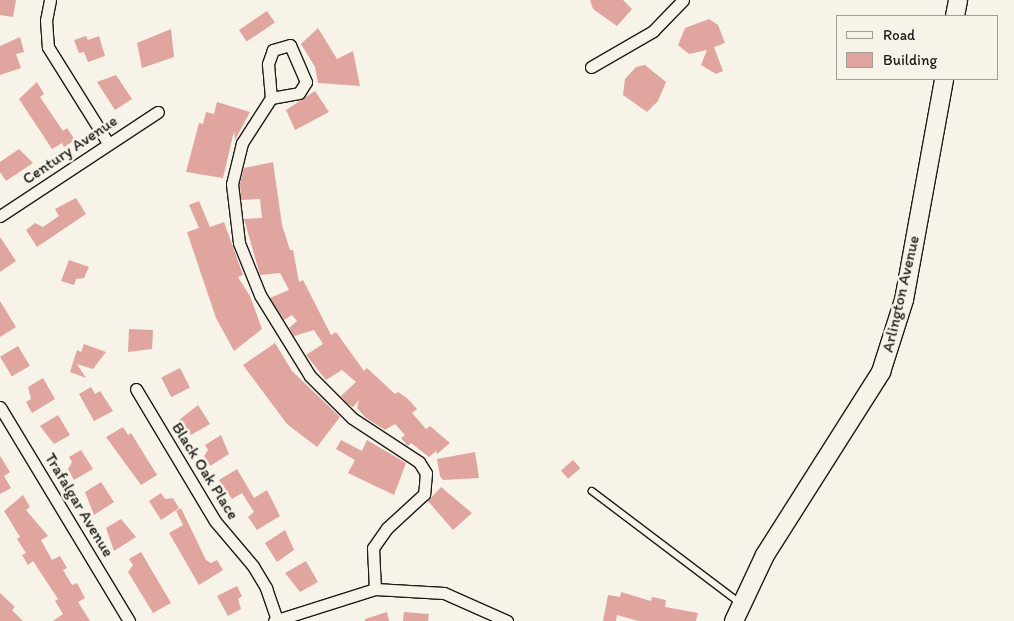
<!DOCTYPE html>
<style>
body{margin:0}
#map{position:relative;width:1014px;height:621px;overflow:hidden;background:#f7f3e8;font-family:Itim,sans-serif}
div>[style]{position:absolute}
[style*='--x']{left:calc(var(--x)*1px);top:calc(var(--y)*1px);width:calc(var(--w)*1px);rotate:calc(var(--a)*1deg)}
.building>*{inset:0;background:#e0a59f;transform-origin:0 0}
.roads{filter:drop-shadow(1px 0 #1c1c1c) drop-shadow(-1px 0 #1c1c1c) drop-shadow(0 1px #1c1c1c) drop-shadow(0 -1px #1c1c1c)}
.lane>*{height:5.5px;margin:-2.75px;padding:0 2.75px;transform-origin:2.75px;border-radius:2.75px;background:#f7f3e8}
.street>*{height:11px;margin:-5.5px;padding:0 5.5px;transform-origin:5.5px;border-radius:5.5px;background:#f7f3e8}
.primary>*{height:18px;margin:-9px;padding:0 9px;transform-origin:9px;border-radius:9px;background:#f7f3e8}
span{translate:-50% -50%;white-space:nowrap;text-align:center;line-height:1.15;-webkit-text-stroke:5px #f7f3e8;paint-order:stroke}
.street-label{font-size:16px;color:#1c1c1c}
.legend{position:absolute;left:836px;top:15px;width:162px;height:65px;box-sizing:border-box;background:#f7f3e8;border:1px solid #9f9d96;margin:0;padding:6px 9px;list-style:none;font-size:15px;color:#1c1c1c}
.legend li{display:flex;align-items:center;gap:10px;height:25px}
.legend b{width:25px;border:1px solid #9f9d96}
</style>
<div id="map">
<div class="building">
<i style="clip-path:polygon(0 0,16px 0,13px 17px,0 15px)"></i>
<i style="clip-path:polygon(590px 0,623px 0,632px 9px,617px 26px,593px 9px)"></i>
<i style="left:267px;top:11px;width:14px;height:34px;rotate:56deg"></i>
<i style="clip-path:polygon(709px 19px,718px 25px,725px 43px,714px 47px,723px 71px,716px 74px,701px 65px,707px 50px,689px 54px,678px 45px,685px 28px)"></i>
<i style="clip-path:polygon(318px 28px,337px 59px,353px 51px,360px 86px,318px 83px,315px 67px,301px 44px)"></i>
<i style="clip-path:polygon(171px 29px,174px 57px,142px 68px,137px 43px)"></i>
<i style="clip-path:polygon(86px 36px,88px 40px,99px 36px,105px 56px,88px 62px,84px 52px,79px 53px,74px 40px)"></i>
<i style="clip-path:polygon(20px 37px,24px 52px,16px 54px,21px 68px,0 75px,0 46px)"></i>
<i style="clip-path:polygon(645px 65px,666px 82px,658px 101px,647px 112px,623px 95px,625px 79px,636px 67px)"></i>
<i style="clip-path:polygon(116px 75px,132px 99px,115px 110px,97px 82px)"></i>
<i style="clip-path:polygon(37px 82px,44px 94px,40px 97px,63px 131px,67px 128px,75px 140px,64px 147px,62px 143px,52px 149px,19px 99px)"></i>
<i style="clip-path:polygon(315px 91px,329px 112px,295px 130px,286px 110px)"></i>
<i style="clip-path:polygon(217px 102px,250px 112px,235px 140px,234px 131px,223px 178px,186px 172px,199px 123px,203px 124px,206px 112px,214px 114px)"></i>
<i style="clip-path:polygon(19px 149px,33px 163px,6px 181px,0 172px,0 162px)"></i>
<i style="clip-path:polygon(273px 162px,282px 225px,290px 250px,293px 250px,299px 282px,303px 280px,331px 335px,336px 332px,364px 371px,367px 368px,395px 394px,398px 392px,408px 399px,417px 409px,412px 413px,426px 429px,430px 426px,450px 443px,437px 454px,436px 451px,429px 457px,411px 443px,408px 446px,401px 438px,405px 435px,395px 424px,385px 430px,366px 418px,357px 408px,359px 400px,353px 407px,347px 403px,341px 396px,356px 382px,342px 370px,326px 380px,306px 355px,323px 344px,314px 330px,294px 336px,289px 328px,297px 321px,292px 315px,284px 320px,270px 298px,289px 290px,280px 273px,260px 275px,244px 219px,262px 218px,260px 199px,241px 200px,240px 184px,244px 168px)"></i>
<i style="clip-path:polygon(76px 198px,86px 214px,37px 247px,26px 230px,35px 223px,43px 227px,59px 216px,55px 209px)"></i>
<i style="clip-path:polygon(199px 201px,210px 227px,224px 222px,243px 275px,238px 277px,250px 296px,262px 329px,234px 351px,216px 318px,187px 232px,199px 228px,189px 205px)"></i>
<i style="clip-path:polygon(0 237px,16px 261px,0 272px)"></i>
<i style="clip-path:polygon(69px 260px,89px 267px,84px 278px,76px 279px,74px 285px,61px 281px)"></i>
<i style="clip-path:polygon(0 301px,16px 327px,0 337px)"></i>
<i style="clip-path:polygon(129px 329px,153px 330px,152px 349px,128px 352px)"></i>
<i style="clip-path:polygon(275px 343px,292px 371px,340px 417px,317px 447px,287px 424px,243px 365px)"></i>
<i style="clip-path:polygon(84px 344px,106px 352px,93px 369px,77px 364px,86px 378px,70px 372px,77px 350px,81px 352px)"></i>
<i style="left:18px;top:346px;width:23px;height:21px;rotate:59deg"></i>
<i style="left:180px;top:368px;width:22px;height:21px;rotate:63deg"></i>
<i style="clip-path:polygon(43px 378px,55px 399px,32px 413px,26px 402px,31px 399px,28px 387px)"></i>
<i style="clip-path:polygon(91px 387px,95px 394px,100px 391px,113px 411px,94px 421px,79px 394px)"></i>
<i style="clip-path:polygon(198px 405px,210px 424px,191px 435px,179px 420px)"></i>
<i style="clip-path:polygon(58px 415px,70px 435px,54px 444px,40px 426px)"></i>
<i style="clip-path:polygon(123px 427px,128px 435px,131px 433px,157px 475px,141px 485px,106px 437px)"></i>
<i style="clip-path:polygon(221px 435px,229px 454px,210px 466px,204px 456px,208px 450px,205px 445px)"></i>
<i style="clip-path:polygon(341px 440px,362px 451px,367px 440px,406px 463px,394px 495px,348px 473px,355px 460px,336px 449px)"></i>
<i style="clip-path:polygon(81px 450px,93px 469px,74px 480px,68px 469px,72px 462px,69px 457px)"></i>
<i style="clip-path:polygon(475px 452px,479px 478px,443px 480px,440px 476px,437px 459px)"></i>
<i style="clip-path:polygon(0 456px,10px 472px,4px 476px,11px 488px,0 494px)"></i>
<i style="left:573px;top:460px;width:11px;height:16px;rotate:49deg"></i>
<i style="clip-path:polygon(237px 469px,254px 498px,267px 490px,280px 516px,257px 530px,248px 517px,254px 512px,242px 493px,232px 499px,219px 480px)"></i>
<i style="clip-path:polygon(101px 482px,114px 502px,94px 515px,85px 492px)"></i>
<i style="clip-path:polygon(441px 487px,472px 513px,453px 530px,428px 501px)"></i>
<i style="clip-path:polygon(161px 493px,165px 499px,173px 498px,179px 508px,161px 520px,149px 501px)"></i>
<i style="clip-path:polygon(23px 495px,30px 507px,26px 510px,48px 536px,41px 540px,52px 560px,60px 556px,67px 568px,63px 570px,72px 585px,77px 583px,85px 598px,78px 602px,90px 621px,53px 621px,63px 614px,55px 601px,58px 599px,33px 561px,28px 565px,22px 555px,26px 553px,17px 539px,20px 537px,4px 511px)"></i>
<i style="clip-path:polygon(181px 508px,206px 560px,211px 563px,217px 560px,223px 570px,199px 585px,169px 533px,183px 525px,176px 511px)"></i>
<i style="clip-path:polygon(121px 519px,136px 537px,114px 551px,106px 528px)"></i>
<i style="clip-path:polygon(285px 530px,294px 550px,277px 562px,265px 543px)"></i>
<i style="clip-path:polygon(141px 552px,171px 603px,153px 613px,128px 572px,133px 565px,129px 559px)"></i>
<i style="clip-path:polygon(306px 561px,318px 582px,300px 592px,285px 573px)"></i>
<i style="clip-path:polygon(237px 586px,242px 596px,238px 599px,241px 609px,228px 616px,217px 596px)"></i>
<i style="clip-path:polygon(621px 592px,651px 601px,652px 597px,666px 600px,665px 607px,698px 613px,696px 621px,638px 621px,617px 615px,616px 621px,603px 621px,608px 595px,620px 597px)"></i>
<i style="clip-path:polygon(0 593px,15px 607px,12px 610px,23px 621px,0 621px)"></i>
<i style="clip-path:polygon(387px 612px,389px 621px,365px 621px,365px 619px)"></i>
<i style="clip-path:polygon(404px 612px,429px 614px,428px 621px,403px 621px)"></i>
</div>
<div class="roads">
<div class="lane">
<i style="--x:592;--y:491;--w:186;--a:37.1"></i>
</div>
<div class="street">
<i style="--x:50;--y:0;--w:20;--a:101"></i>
<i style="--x:46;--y:20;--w:27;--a:86"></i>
<i style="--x:48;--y:47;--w:113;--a:58"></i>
<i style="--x:591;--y:67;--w:72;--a:-30.1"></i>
<i style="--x:653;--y:31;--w:43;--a:-45.9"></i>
<i style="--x:271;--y:98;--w:28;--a:-10"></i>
<i style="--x:299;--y:93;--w:13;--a:-58"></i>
<i style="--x:306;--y:82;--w:40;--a:-113.4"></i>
<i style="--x:290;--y:45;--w:18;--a:164"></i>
<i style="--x:273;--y:50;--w:15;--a:110"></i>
<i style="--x:268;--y:64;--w:34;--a:85"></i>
<i style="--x:271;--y:98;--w:54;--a:122.8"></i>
<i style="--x:242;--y:143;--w:42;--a:103.7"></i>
<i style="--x:232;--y:184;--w:59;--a:83.2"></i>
<i style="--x:239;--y:243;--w:56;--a:68"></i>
<i style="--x:260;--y:295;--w:95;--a:58.3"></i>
<i style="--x:310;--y:376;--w:59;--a:45"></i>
<i style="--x:352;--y:418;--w:80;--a:33.3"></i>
<i style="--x:419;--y:462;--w:13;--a:58"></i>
<i style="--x:426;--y:473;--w:21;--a:95"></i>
<i style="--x:424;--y:494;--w:50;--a:137.4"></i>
<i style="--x:387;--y:528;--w:24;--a:125"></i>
<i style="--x:373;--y:548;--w:41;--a:87.2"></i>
<i style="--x:0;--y:216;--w:189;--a:-33.4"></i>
<i style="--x:136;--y:389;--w:154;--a:59.1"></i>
<i style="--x:215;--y:521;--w:59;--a:49.8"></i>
<i style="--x:253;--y:566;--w:26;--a:59"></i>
<i style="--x:266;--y:588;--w:34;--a:71"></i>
<i style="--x:0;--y:407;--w:250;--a:58.9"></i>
<i style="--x:274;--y:621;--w:106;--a:-17.6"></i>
<i style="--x:375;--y:589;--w:69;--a:3.3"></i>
<i style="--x:444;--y:593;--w:69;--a:24"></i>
</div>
<div class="primary">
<i style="--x:955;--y:16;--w:16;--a:-79"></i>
<i style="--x:734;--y:621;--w:73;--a:-64.8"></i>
<i style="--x:765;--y:555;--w:217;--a:-57.6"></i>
<i style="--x:881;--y:372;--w:76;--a:-72.3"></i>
<i style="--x:904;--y:300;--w:225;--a:-79.7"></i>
</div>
</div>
<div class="street-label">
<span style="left:70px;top:150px;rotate:-34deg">Century Avenue</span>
<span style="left:901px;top:294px;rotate:-77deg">Arlington Avenue</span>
<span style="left:205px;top:471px;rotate:58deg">Black Oak Place</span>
<span style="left:79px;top:505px;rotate:59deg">Trafalgar Avenue</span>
</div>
<ul class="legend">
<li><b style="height:6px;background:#f7f3e8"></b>Road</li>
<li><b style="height:14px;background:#e0a59f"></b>Building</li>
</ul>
</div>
